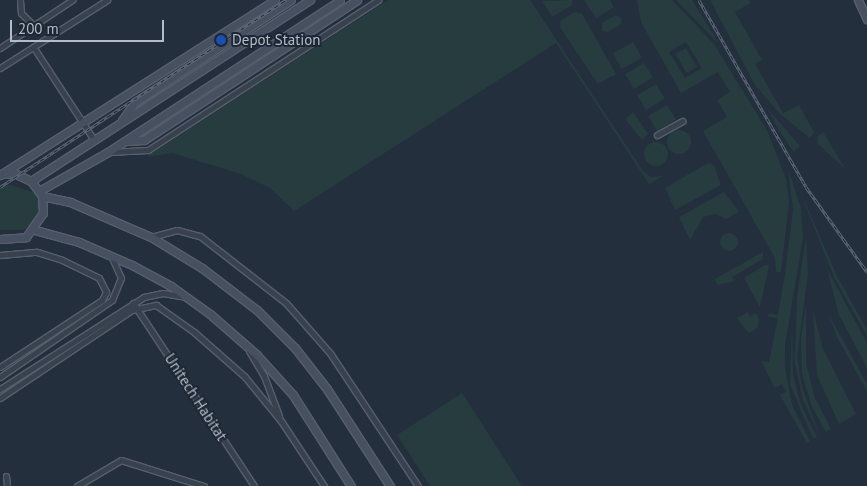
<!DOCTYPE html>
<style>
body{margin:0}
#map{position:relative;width:867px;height:486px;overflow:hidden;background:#242f3e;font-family:"PT Sans",sans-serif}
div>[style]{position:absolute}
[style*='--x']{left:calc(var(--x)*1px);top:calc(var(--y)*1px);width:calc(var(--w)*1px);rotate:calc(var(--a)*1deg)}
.green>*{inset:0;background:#263c3f;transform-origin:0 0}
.round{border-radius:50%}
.roads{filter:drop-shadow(1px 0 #565f6c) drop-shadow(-1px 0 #565f6c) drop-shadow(0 1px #565f6c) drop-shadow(0 -1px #565f6c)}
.street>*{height:5px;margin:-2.5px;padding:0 2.5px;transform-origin:2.5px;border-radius:2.5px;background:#38414e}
.secondary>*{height:7px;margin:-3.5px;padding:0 3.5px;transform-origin:3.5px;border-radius:3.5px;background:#465061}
.rail>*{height:3px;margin-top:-1.5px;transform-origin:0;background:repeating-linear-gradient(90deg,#1d2633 0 4px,#5a6575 0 8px);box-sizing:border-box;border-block:1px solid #5a6575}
.dots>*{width:14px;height:14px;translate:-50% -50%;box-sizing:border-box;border:2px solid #1d2633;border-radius:50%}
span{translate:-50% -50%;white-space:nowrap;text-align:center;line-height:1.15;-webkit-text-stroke:4px #1d2633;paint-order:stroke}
.poi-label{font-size:15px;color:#b4bcc9}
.left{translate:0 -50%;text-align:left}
.street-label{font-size:15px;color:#b4bcc9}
.scale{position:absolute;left:10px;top:20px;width:154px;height:22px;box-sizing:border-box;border:2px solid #b4bcc9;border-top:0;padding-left:6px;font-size:15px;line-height:18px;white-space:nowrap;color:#b4bcc9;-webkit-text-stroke:4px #1d2633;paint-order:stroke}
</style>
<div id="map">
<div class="green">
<i style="clip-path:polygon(388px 0,530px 0,643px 171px,651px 177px,663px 176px,649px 184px,556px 43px,294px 211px,270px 188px,241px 174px,172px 153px,146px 157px)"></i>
<i style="clip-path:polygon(572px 0,572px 5px,552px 17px,542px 1px)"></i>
<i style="clip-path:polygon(584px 0,610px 0,614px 7px,596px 18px)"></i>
<i style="clip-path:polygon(evenodd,637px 0,672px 0,714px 44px,767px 130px,786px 179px,789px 202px,781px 272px,776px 272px,775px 258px,703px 131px,727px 117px,717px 100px,730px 92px,718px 72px,681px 93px,641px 22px,637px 0,686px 42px,702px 68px,685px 78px,669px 52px,686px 42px)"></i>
<i style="clip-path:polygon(676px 0,692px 0,718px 42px,717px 42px)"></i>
<i style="clip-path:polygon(710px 0,749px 0,751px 3px,735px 12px,762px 60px,755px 64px,783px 113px,799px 105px,814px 132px,810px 138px,781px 115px,755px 85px)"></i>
<i style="clip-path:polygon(575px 12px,582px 14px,616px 74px,598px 84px,560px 27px,561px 20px)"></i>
<i style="clip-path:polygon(616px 15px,622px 19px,620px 25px,607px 32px,602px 31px,602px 23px)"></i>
<i style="left:633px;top:42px;width:18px;height:23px;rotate:61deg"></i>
<i style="left:686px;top:48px;width:22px;height:12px;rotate:60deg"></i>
<i style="left:644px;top:63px;width:17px;height:22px;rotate:59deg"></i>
<i style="left:656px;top:84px;width:17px;height:22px;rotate:59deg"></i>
<i style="left:667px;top:105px;width:17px;height:22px;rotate:59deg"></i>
<i style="clip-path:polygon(767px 108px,800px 146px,794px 152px,780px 132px)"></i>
<i style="clip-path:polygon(633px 112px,648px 134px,642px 140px,625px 119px)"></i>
<i class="round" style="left:667px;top:130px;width:24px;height:24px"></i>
<i style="clip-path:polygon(823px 132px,846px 170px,818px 144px,817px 137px)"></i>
<i class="round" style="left:644px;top:142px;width:24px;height:24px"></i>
<i style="clip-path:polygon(708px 163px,714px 165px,721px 185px,675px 210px,665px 188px)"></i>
<i style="clip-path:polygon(788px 169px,801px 208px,803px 238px,785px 345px,785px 367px,792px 405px,810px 441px,807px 443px,780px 395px,786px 392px,782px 384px,775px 388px,761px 361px,769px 362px,778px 318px,768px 317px,769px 313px,778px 315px,785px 274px,793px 209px)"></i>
<i style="clip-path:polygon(797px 184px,837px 276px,867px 330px,867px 336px,834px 277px)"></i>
<i style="clip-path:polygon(11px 185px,35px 193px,40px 201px,39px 218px,24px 230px,0 230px,0 186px)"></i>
<i style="clip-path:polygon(724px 192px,739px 212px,726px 219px,715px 214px,703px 217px,690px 240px,679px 217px)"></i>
<i class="round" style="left:720px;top:233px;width:18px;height:18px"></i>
<i style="clip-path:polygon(806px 237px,808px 274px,797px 356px,802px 387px,820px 436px,803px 400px,795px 364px,797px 297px)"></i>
<i style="clip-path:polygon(763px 252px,763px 259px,732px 277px,734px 281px,718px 285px,715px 279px)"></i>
<i style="clip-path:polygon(765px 265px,769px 266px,760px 307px,744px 278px)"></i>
<i style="clip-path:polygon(827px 269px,867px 343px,867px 368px,839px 315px)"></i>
<i style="clip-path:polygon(806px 305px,806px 364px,815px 398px,831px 429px,826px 432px,812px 407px,802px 374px,801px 339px)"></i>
<i style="clip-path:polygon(813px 311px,823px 349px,856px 414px,839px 424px,817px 375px)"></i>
<i style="clip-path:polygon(748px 312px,750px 316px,756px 313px,759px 319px,758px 327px,749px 333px,737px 318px)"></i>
<i style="clip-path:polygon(829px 315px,867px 384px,867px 391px,837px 337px)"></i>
<i style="clip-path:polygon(792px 325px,793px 376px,802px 408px,817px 437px,813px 439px,790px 384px)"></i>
<i style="clip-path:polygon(462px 393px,522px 486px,430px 486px,397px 435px)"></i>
</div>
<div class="roads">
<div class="street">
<i style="--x:20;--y:0;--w:13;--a:86"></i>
<i style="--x:21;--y:13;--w:18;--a:45"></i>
<i style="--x:0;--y:48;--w:87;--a:-33.7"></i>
<i style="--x:34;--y:48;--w:110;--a:56.9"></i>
<i style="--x:0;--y:68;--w:127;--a:-32.4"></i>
<i style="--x:657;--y:135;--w:29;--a:-29"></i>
<i style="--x:108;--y:152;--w:40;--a:-2.9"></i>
<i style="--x:148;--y:150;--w:275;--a:-33.1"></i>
<i style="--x:151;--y:237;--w:27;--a:-15"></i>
<i style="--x:177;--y:230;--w:24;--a:15"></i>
<i style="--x:200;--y:236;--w:109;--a:37.9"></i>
<i style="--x:286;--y:303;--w:67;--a:48.7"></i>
<i style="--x:330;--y:353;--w:159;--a:56.5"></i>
<i style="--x:0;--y:255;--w:37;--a:-5"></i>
<i style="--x:37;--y:252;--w:24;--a:17"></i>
<i style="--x:60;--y:259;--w:43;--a:26"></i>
<i style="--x:99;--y:278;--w:16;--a:63"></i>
<i style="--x:106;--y:292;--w:9;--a:117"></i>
<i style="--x:102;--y:300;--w:122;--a:146.7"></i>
<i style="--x:133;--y:303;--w:219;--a:56.5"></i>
<i style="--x:249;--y:351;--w:29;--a:59"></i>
<i style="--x:264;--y:376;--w:43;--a:69.4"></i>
<i style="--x:0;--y:377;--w:136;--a:-34.5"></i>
<i style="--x:112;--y:300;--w:24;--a:-68"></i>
<i style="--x:121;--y:278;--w:24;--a:-114"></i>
<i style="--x:0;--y:389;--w:171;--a:-32.6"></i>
<i style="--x:144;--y:297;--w:19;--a:-12"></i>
<i style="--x:163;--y:293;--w:22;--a:10"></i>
<i style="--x:0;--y:398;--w:159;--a:-33.7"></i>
<i style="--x:132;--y:310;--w:25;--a:-12"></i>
<i style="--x:156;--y:305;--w:47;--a:35.4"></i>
<i style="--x:194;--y:332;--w:68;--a:41.4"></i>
<i style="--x:245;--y:377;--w:57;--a:50.7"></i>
<i style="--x:281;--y:421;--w:78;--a:56.5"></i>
<i style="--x:6;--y:476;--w:10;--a:84"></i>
<i style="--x:77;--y:486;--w:51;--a:-30.6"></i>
<i style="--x:121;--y:460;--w:87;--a:17.4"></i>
</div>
<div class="secondary">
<i style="--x:858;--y:0;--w:21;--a:65"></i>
<i style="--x:122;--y:120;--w:22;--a:-54"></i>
<i style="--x:135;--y:102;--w:186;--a:-33.2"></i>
<i style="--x:125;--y:141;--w:19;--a:-3"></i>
<i style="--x:144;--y:140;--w:255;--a:-33.3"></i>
<i style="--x:0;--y:175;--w:326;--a:-32.5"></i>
<i style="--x:31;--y:181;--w:333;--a:-33"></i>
<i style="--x:39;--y:191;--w:79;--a:-29.5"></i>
<i style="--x:108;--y:152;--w:277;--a:-33.2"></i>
<i style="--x:42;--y:196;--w:29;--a:12"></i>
<i style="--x:70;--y:202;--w:88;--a:23.4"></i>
<i style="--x:151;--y:237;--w:60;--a:31.3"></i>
<i style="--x:202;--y:268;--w:69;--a:37.4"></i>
<i style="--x:257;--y:310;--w:54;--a:45"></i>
<i style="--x:295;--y:348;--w:52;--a:52"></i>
<i style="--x:327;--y:389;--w:116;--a:57"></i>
<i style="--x:35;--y:230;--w:46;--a:15.3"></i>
<i style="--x:79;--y:242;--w:58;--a:23.5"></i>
<i style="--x:132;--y:265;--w:44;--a:28.3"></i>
<i style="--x:171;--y:286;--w:48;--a:35.7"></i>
<i style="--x:210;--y:314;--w:62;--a:41.1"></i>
<i style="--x:257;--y:355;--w:54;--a:48"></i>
<i style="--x:293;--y:395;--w:108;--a:57.5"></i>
<i style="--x:0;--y:239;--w:26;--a:-4"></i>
<i style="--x:26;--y:237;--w:29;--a:-55"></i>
<i style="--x:43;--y:213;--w:17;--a:-93"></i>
<i style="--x:42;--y:196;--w:19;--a:-126"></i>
<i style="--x:31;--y:181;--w:19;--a:-155"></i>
<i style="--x:14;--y:173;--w:11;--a:175"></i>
</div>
</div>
<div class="rail">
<i style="--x:699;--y:0;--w:215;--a:60.2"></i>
<i style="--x:806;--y:187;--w:105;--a:54.3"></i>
<i style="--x:0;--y:187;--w:342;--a:-33.2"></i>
</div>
<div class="dots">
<i style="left:221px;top:40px;background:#1a4fb4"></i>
</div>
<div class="poi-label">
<span class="left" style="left:232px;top:40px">Depot Station</span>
</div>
<div class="street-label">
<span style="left:196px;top:397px;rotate:57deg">Unitech Habitat</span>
</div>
<div class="scale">200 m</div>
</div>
